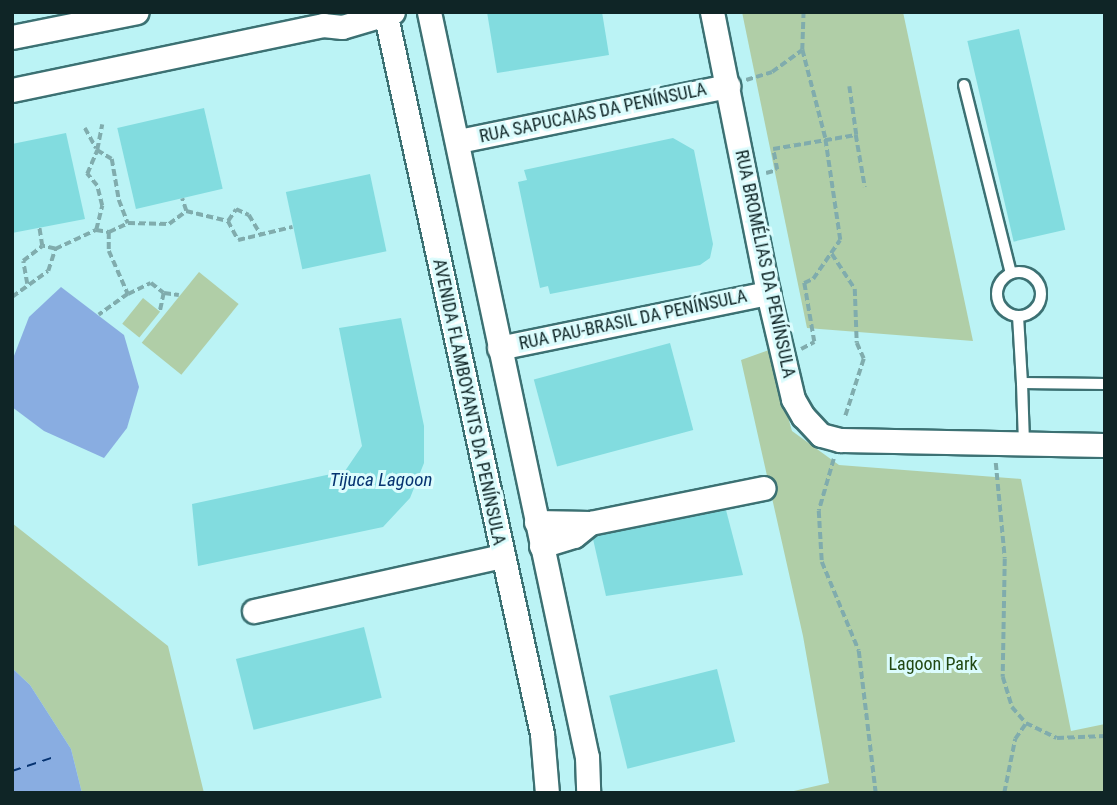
<!DOCTYPE html>
<meta charset="utf-8">
<style>
body{margin:0}
#map{position:relative;width:1117px;height:805px;overflow:hidden;background:#bbf3f5;font-family:"Roboto Condensed",sans-serif}
div>[style]{position:absolute}
[style*='--x']{left:calc(var(--x)*1px);top:calc(var(--y)*1px);width:calc(var(--w)*1px);rotate:calc(var(--a)*1deg)}
.green>*{inset:0;background:#b0cea7;transform-origin:0 0}
.water>*{inset:0;background:#89ade1}
.ferry>*{height:2px;margin-top:-1px;transform-origin:0;background:repeating-linear-gradient(90deg,#063371 0 9px,transparent 0 16px)}
.building>*{inset:0;background:#82dcdf;transform-origin:0 0}
.path>*{height:3.5px;margin-top:-1.75px;transform-origin:0;background:repeating-linear-gradient(90deg,#80acad 0 7px,transparent 0 10.5px)}
.roads{filter:drop-shadow(2px 0 #3c7173) drop-shadow(-2px 0 #3c7173) drop-shadow(0 2px #3c7173) drop-shadow(0 -2px #3c7173)}
.lane>*{height:10px;margin:-5px;padding:0 5px;transform-origin:5px;border-radius:5px;background:#fff}
.lane>.ring{margin:-5px;padding:0;box-sizing:content-box;background:none;border:10px solid #fff;border-radius:50%}
.street>*{height:23px;margin:-11.5px;padding:0 11.5px;transform-origin:11.5px;border-radius:11.5px;background:#fff}
span{translate:-50% -50%;white-space:nowrap;text-align:center;line-height:1.15;-webkit-text-stroke:6px #dbfcfd;paint-order:stroke}
.street-label{font-size:18px;color:#0f2526}
.park-label{font-size:18px;color:#224812}
.water-label{font-size:19px;color:#063371;font-style:italic}
.frame{position:absolute;inset:0;border:14px solid #0f2526;pointer-events:none}
</style>
<div id="map">
<div class="green">
<i style="clip-path:polygon(742px 12px,903px 12px,973px 341px,807px 328px)"></i>
<i style="left:199px;top:272px;width:51px;height:91px;rotate:39deg"></i>
<i style="left:143px;top:298px;width:22px;height:33px;rotate:39deg"></i>
<i style="clip-path:polygon(769px 350px,792px 431px,839px 465px,1021px 479px,1071px 731px,1105px 724px,1105px 793px,785px 793px,829px 783px,803px 636px,741px 360px)"></i>
<i style="clip-path:polygon(12px 523px,168px 646px,204px 793px,82px 793px,71px 749px,30px 685px,12px 668px)"></i>
</div>
<div class="water">
<i style="clip-path:polygon(61px 287px,124px 335px,139px 387px,127px 428px,104px 458px,44px 431px,12px 407px,12px 361px,29px 317px)"></i>
<i style="clip-path:polygon(12px 668px,30px 685px,71px 749px,82px 793px,12px 793px)"></i>
</div>
<div class="ferry">
<i style="--x:12;--y:771;--w:44;--a:-18.4"></i>
</div>
<div class="building">
<i style="clip-path:polygon(487px 12px,602px 12px,609px 55px,497px 73px)"></i>
<i style="left:1019px;top:29px;width:206px;height:53px;rotate:77deg"></i>
<i style="left:204px;top:108px;width:83px;height:89px;rotate:77deg"></i>
<i style="clip-path:polygon(66px 133px,85px 219px,12px 233px,12px 144px)"></i>
<i style="clip-path:polygon(673px 138px,694px 150px,713px 244px,710px 258px,700px 265px,550px 294px,548px 286px,540px 288px,518px 182px,527px 180px,524px 170px)"></i>
<i style="left:370px;top:174px;width:79px;height:86px;rotate:78deg"></i>
<i style="clip-path:polygon(401px 318px,424px 426px,424px 463px,410px 498px,383px 527px,198px 566px,192px 504px,345px 471px,362px 446px,339px 328px)"></i>
<i style="left:670px;top:343px;width:90px;height:141px;rotate:75deg"></i>
<i style="clip-path:polygon(726px 510px,743px 575px,606px 596px,593px 539px,596px 536px)"></i>
<i style="left:364px;top:627px;width:73px;height:132px;rotate:76deg"></i>
<i style="left:717px;top:669px;width:75px;height:111px;rotate:76deg"></i>
</div>
<div class="path">
<i style="--x:746;--y:80;--w:27;--a:-17"></i>
<i style="--x:772;--y:72;--w:37;--a:-36"></i>
<i style="--x:85;--y:128;--w:23;--a:61"></i>
<i style="--x:856;--y:135;--w:53;--a:80.2"></i>
<i style="--x:97;--y:150;--w:26;--a:-79"></i>
<i style="--x:766;--y:173;--w:11;--a:-15"></i>
<i style="--x:777;--y:170;--w:21;--a:-101"></i>
<i style="--x:773;--y:149;--w:84;--a:-9.6"></i>
<i style="--x:856;--y:135;--w:49;--a:-98.1"></i>
<i style="--x:186;--y:211;--w:43;--a:13.4"></i>
<i style="--x:228;--y:221;--w:21;--a:62"></i>
<i style="--x:238;--y:240;--w:56;--a:-13.5"></i>
<i style="--x:228;--y:221;--w:14;--a:-56"></i>
<i style="--x:236;--y:209;--w:14;--a:25"></i>
<i style="--x:249;--y:215;--w:23;--a:59"></i>
<i style="--x:96;--y:230;--w:25;--a:-76"></i>
<i style="--x:102;--y:206;--w:21;--a:-104"></i>
<i style="--x:97;--y:186;--w:16;--a:-130"></i>
<i style="--x:87;--y:174;--w:26;--a:-67"></i>
<i style="--x:97;--y:150;--w:17;--a:31"></i>
<i style="--x:112;--y:159;--w:42;--a:80.3"></i>
<i style="--x:119;--y:200;--w:25;--a:69"></i>
<i style="--x:109;--y:232;--w:21;--a:-25"></i>
<i style="--x:128;--y:223;--w:41;--a:1.4"></i>
<i style="--x:169;--y:224;--w:21;--a:-37"></i>
<i style="--x:186;--y:211;--w:13;--a:-108"></i>
<i style="--x:55;--y:249;--w:45;--a:-24.9"></i>
<i style="--x:96;--y:230;--w:13;--a:9"></i>
<i style="--x:109;--y:232;--w:19;--a:90"></i>
<i style="--x:109;--y:251;--w:47;--a:66.2"></i>
<i style="--x:128;--y:294;--w:36;--a:144"></i>
<i style="--x:832;--y:254;--w:42;--a:56.7"></i>
<i style="--x:855;--y:289;--w:54;--a:87.9"></i>
<i style="--x:857;--y:343;--w:17;--a:66"></i>
<i style="--x:864;--y:359;--w:62;--a:107.9"></i>
<i style="--x:27;--y:284;--w:23;--a:-100"></i>
<i style="--x:23;--y:261;--w:24;--a:-38"></i>
<i style="--x:164;--y:293;--w:15;--a:8"></i>
<i style="--x:128;--y:294;--w:25;--a:-26"></i>
<i style="--x:151;--y:283;--w:16;--a:38"></i>
<i style="--x:164;--y:293;--w:19;--a:102"></i>
<i style="--x:12;--y:297;--w:44;--a:-35.8"></i>
<i style="--x:48;--y:271;--w:23;--a:-72"></i>
<i style="--x:55;--y:249;--w:13;--a:-167"></i>
<i style="--x:42;--y:246;--w:18;--a:-99"></i>
<i style="--x:801;--y:349;--w:15;--a:-28"></i>
<i style="--x:814;--y:342;--w:60;--a:-99.6"></i>
<i style="--x:804;--y:283;--w:10;--a:-24"></i>
<i style="--x:813;--y:279;--w:47;--a:-55.3"></i>
<i style="--x:840;--y:240;--w:103;--a:-98.4"></i>
<i style="--x:825;--y:138;--w:91;--a:-104.6"></i>
<i style="--x:802;--y:50;--w:38;--a:-88"></i>
<i style="--x:834;--y:459;--w:54;--a:106.1"></i>
<i style="--x:819;--y:511;--w:51;--a:86.6"></i>
<i style="--x:822;--y:562;--w:96;--a:67.4"></i>
<i style="--x:859;--y:651;--w:143;--a:83.2"></i>
<i style="--x:996;--y:463;--w:96;--a:84.6"></i>
<i style="--x:1005;--y:559;--w:118;--a:91"></i>
<i style="--x:1003;--y:677;--w:31;--a:73"></i>
<i style="--x:1012;--y:707;--w:21;--a:49"></i>
<i style="--x:1026;--y:723;--w:34;--a:26"></i>
<i style="--x:1057;--y:738;--w:48;--a:-2.4"></i>
<i style="--x:1004;--y:793;--w:55;--a:-78.5"></i>
<i style="--x:1015;--y:739;--w:19;--a:-55"></i>
</div>
<div class="roads">
<div class="lane">
<i style="--x:964;--y:85;--w:194;--a:76"></i>
<i class="ring" style="left:997px;top:272px;width:34px;height:34px"></i>
<i style="--x:1018;--y:316;--w:67;--a:86.6"></i>
<i style="--x:1022;--y:383;--w:83;--a:0.7"></i>
<i style="--x:1022;--y:383;--w:60;--a:88.1"></i>
</div>
<div class="street">
<i style="--x:385;--y:12;--w:739;--a:77.73"></i>
<i style="--x:542;--y:734;--w:59;--a:85.2"></i>
<i style="--x:429;--y:12;--w:762;--a:78.03"></i>
<i style="--x:587;--y:757;--w:36;--a:88"></i>
<i style="--x:712;--y:12;--w:287;--a:78.7"></i>
<i style="--x:768;--y:293;--w:109;--a:76.7"></i>
<i style="--x:793;--y:399;--w:20;--a:60"></i>
<i style="--x:803;--y:416;--w:26;--a:47"></i>
<i style="--x:821;--y:435;--w:20;--a:15"></i>
<i style="--x:840;--y:440;--w:265;--a:1.1"></i>
<i style="--x:12;--y:37;--w:127;--a:-11.3"></i>
<i style="--x:12;--y:90;--w:318;--a:-11.8"></i>
<i style="--x:323;--y:25;--w:19;--a:6"></i>
<i style="--x:342;--y:27;--w:53;--a:-16.4"></i>
<i style="--x:459;--y:141;--w:275;--a:-11.6"></i>
<i style="--x:499;--y:348;--w:275;--a:-11.6"></i>
<i style="--x:536;--y:522;--w:54;--a:1.1"></i>
<i style="--x:590;--y:523;--w:177;--a:-11.4"></i>
<i style="--x:541;--y:546;--w:34;--a:-17"></i>
<i style="--x:574;--y:536;--w:21;--a:-39"></i>
<i style="--x:254;--y:611;--w:255;--a:-12.5"></i>
</div>
</div>
<div class="street-label">
<span style="left:593px;top:113px;rotate:-12deg">RUA SAPUCAIAS DA PENÍNSULA</span>
<span style="left:765px;top:264px;rotate:78deg">RUA BROMÉLIAS DA PENÍNSULA</span>
<span style="left:633px;top:320px;rotate:-12deg">RUA PAU-BRASIL DA PENÍNSULA</span>
<span style="left:469px;top:402px;rotate:78deg">AVENIDA FLAMBOYANTS DA PENÍNSULA</span>
</div>
<div class="park-label">
<span style="left:933px;top:664px">Lagoon Park</span>
</div>
<div class="water-label">
<span style="left:381px;top:480px">Tijuca Lagoon</span>
</div>
<div class="frame"></div>
</div>
